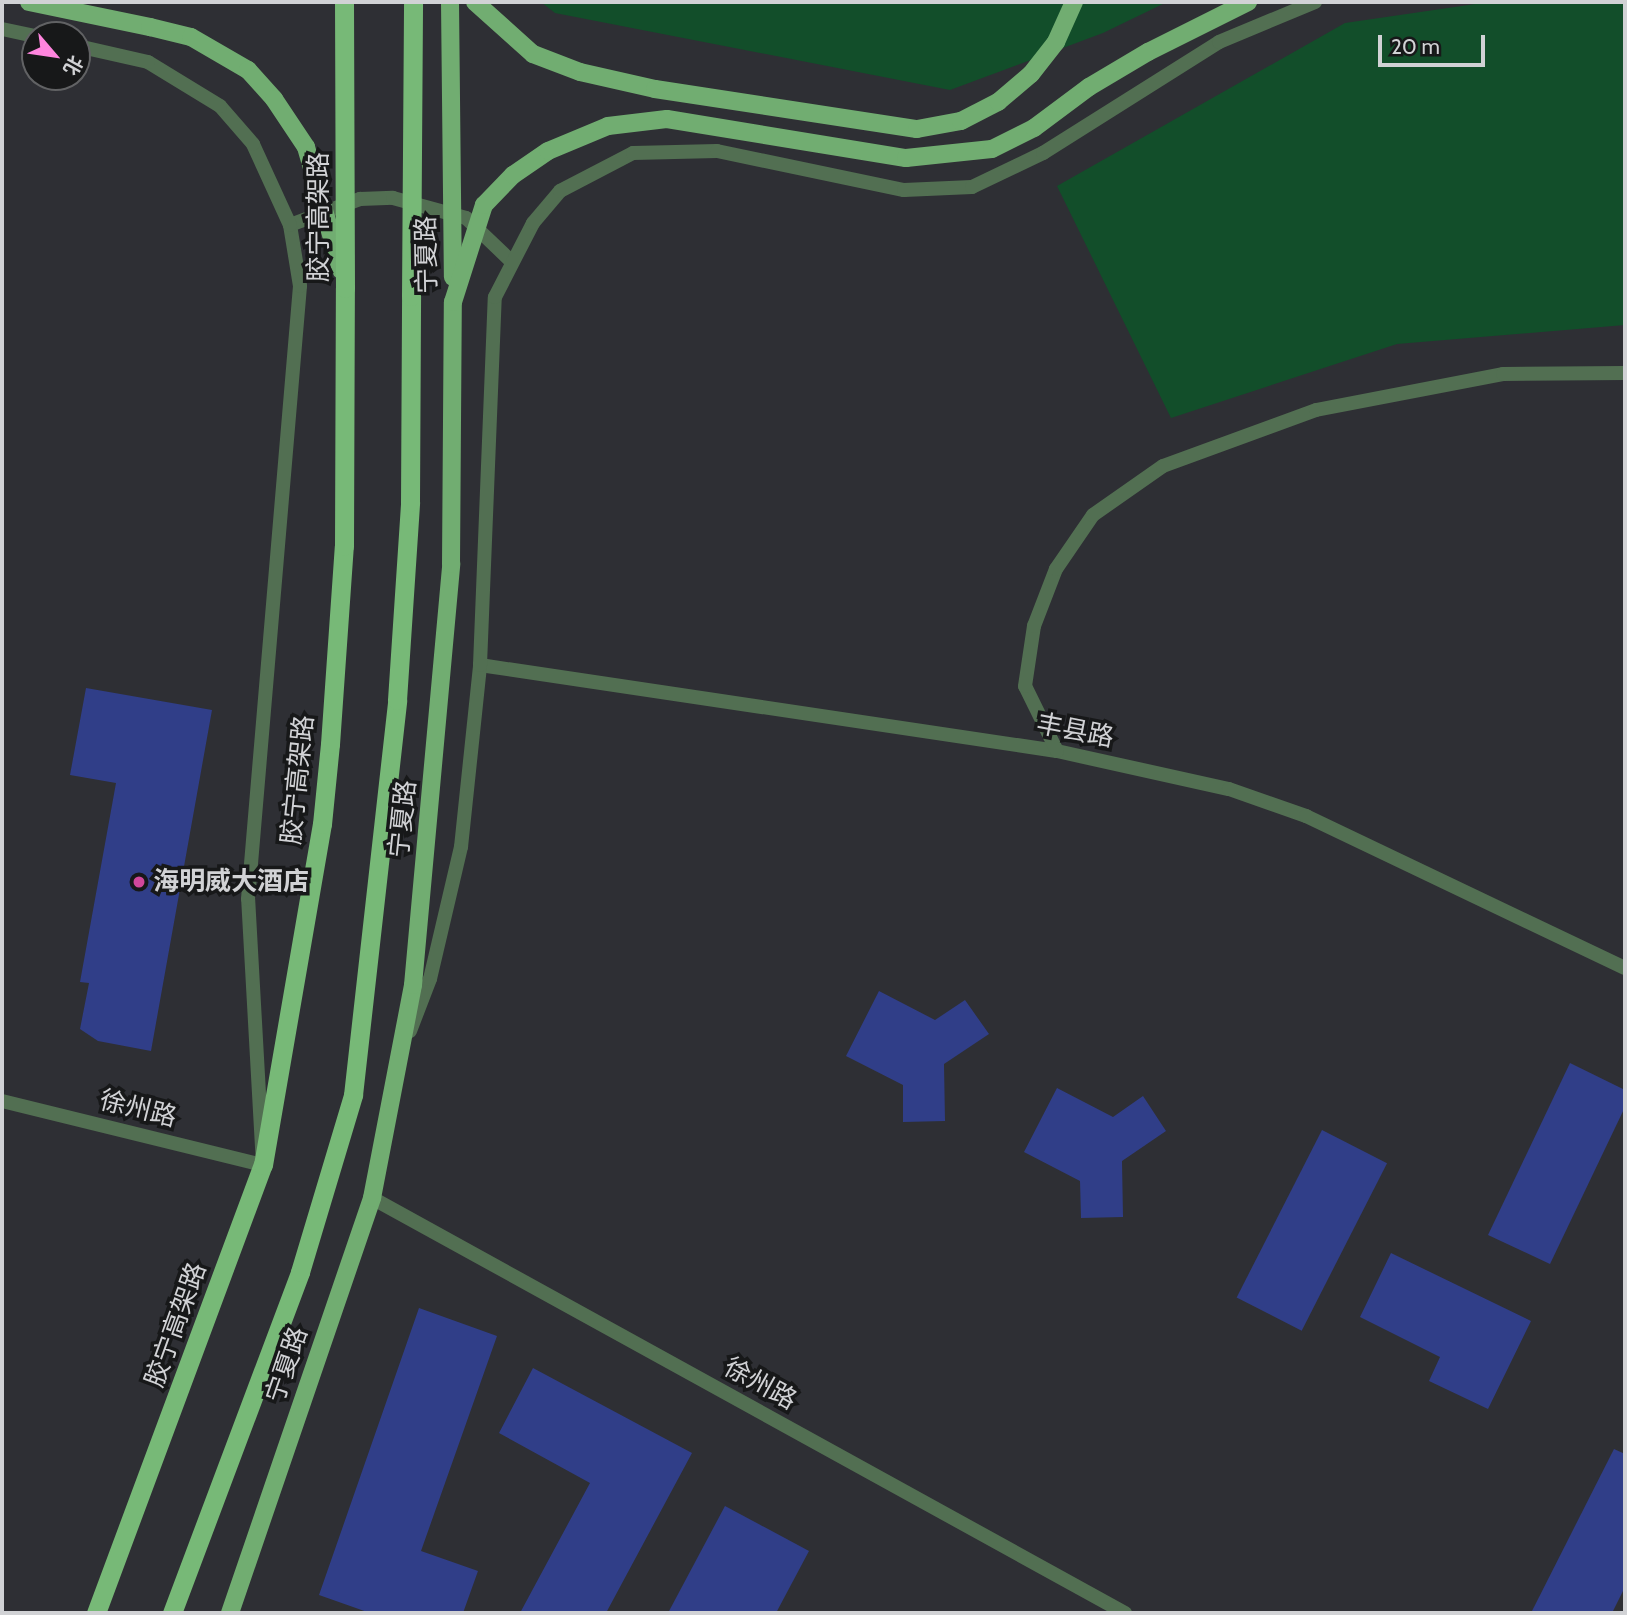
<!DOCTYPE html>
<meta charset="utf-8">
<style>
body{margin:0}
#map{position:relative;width:1627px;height:1615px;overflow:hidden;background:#2e2f34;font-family:Cabin,"Noto Sans SC",sans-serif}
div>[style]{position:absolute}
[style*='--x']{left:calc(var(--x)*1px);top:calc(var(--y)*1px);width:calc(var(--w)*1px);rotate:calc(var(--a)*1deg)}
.green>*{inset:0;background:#124e2a}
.building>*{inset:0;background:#303e88;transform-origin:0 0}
.minor>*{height:14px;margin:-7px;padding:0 7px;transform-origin:7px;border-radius:7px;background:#526f52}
.tertiary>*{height:14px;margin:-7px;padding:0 7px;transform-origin:7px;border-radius:7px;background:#526f52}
.primary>*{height:18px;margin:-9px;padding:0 9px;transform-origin:9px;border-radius:9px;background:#71ad71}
.trunk>*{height:19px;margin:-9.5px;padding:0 9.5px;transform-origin:9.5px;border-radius:9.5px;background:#77b977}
.primary-bridge>*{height:18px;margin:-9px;padding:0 9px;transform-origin:9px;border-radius:9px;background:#71ad71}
.trunk-bridge>*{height:19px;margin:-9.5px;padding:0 9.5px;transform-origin:9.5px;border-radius:9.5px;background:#77b977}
.dots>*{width:19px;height:19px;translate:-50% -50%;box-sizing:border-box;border:4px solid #171819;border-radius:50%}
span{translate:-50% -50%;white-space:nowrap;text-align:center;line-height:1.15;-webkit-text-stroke:7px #171819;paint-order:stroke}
.street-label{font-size:26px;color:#d1d2d5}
.poi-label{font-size:26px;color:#d1d2d5;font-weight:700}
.left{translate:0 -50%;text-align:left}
.frame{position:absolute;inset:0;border:4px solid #d1d2d5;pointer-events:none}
.north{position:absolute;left:21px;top:21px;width:70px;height:70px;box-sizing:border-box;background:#171819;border:2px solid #616264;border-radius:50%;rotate:119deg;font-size:19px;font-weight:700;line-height:28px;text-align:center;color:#d1d2d5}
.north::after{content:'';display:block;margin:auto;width:24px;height:32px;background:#ff85de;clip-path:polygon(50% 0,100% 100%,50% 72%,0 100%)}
.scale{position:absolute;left:1378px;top:35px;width:107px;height:32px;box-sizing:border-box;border:4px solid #d1d2d5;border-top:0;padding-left:9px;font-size:21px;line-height:24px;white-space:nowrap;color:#d1d2d5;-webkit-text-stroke:5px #171819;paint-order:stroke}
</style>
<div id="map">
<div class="green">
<i style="clip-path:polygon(541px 2px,1167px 2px,1103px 33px,950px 90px,555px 13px)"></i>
<i style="clip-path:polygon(1489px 2px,1625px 2px,1625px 325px,1397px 344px,1171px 418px,1057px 186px,1345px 23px)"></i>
</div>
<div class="building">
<i style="clip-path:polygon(86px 688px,212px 710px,151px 1051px,98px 1041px,80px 1029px,89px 983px,80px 982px,116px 783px,70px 775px)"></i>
<i style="clip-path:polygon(879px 991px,935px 1020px,965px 1000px,989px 1034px,944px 1064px,945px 1121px,903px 1122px,903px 1085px,846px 1056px)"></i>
<i style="clip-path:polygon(1570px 1063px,1625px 1090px,1625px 1107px,1550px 1264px,1488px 1235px)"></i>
<i style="clip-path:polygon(1057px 1088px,1113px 1117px,1143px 1096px,1166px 1131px,1122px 1161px,1123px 1217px,1081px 1218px,1080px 1181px,1024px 1152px)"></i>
<i style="left:1322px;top:1130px;width:73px;height:188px;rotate:27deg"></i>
<i style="clip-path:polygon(1391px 1253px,1531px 1321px,1488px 1409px,1429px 1381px,1440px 1357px,1360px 1317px)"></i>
<i style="clip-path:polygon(419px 1308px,497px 1336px,421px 1551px,478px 1571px,463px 1613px,370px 1613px,319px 1595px)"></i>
<i style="clip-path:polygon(533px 1368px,692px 1453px,606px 1613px,520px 1613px,590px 1483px,499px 1433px)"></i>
<i style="clip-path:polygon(1614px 1449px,1625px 1454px,1625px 1587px,1612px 1613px,1531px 1613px)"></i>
<i style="clip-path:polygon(725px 1506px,809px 1551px,776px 1613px,668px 1613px)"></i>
</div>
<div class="minor">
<i style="--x:480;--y:665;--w:583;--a:8.48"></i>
<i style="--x:1057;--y:751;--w:176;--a:12.5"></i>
<i style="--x:1229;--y:789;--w:82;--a:19.3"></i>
<i style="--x:1306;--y:816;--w:353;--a:25.5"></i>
<i style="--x:1057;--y:751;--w:72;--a:-116.2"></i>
<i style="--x:1025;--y:686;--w:61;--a:-81.5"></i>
<i style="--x:1034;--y:626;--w:61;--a:-68.9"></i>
<i style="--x:1056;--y:569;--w:65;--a:-55.6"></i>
<i style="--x:1093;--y:515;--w:85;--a:-35"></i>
<i style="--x:1163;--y:466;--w:163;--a:-20.1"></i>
<i style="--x:1316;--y:410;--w:190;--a:-10.9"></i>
<i style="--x:1503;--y:374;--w:122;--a:-0.5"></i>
</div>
<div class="tertiary">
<i style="--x:2;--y:29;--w:34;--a:12"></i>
<i style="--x:290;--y:225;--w:75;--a:-20.4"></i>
<i style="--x:360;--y:199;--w:33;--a:-2"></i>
<i style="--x:393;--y:198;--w:76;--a:15.3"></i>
<i style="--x:466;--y:218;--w:62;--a:43.7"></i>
<i style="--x:410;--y:1031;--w:56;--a:-69"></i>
<i style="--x:430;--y:979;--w:136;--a:-76.8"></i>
<i style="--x:461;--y:847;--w:183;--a:-84"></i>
<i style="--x:480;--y:665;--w:368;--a:-87.7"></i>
<i style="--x:495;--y:297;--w:83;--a:-62.8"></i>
<i style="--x:533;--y:223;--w:42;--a:-49.8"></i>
<i style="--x:560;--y:191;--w:82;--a:-27.5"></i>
<i style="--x:633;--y:153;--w:84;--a:-1.4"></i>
<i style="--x:717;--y:151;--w:191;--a:11.8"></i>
<i style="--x:904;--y:190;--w:68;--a:-2.5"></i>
<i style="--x:972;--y:187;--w:79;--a:-25.6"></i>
<i style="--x:1043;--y:153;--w:208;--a:-32.2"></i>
<i style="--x:1219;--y:42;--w:104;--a:-22.6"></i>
<i style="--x:2;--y:1101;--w:269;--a:13.8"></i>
<i style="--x:263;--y:1165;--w:266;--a:-93.2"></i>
<i style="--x:248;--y:899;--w:615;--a:-85.15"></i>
<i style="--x:300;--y:286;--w:62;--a:-99.3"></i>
<i style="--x:290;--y:225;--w:89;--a:-114.6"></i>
<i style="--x:253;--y:144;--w:50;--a:-131"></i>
<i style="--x:220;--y:106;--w:84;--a:-148.6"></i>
<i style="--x:148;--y:62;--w:73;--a:-167.3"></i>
<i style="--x:372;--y:1198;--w:860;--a:28.86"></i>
</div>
<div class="primary">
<i style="--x:29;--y:2;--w:124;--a:11.7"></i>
<i style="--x:475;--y:2;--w:78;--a:41.9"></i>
<i style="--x:533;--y:54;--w:50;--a:21"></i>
<i style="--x:580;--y:72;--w:77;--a:12.8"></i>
<i style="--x:655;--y:89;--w:265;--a:8.7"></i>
<i style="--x:917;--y:129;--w:45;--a:-10.3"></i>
<i style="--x:961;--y:121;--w:42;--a:-27.2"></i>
<i style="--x:998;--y:102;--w:43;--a:-40.3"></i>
<i style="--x:1031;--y:74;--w:41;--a:-52"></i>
<i style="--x:1056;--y:42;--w:44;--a:-65.8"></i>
<i style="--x:230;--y:1613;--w:439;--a:-71.1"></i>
<i style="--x:372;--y:1198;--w:217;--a:-79.1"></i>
<i style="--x:413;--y:985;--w:423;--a:-84.8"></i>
<i style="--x:451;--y:564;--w:262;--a:-89.6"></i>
</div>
<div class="trunk">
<i style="--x:96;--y:1613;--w:478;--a:-69.6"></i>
<i style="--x:263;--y:1165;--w:346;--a:-80.2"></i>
<i style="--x:322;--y:824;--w:80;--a:-84.3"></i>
<i style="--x:330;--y:744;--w:198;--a:-86"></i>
<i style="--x:344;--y:546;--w:258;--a:-89.8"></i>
<i style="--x:172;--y:1613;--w:364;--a:-69.4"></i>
<i style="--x:300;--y:1272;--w:185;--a:-73.3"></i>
<i style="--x:353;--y:1095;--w:397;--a:-83.6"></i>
<i style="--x:397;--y:700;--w:198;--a:-86.2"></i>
<i style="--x:410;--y:502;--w:206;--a:-89.7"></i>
</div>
<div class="primary-bridge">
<i style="--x:450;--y:2;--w:275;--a:89.4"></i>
<i style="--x:150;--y:27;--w:42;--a:13.7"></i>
<i style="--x:191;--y:37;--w:66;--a:30.1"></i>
<i style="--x:248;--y:70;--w:39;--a:48"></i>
<i style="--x:274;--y:99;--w:58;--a:56.3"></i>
<i style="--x:306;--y:147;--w:128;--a:74.1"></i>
<i style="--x:453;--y:302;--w:102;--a:-72.3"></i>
<i style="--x:484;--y:205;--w:42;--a:-46"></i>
<i style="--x:513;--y:175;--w:42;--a:-34.4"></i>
<i style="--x:548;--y:151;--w:65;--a:-22.6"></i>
<i style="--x:608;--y:126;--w:59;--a:-6.8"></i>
<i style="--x:667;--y:119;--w:242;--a:9.3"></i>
<i style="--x:906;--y:158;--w:86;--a:-6"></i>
<i style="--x:992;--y:149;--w:47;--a:-26.6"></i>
<i style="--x:1034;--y:128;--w:69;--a:-36.7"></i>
<i style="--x:1089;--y:87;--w:69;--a:-30.7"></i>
<i style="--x:1148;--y:52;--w:112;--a:-26.6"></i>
</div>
<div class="trunk-bridge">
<i style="--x:344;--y:2;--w:286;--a:89.8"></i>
<i style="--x:411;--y:296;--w:294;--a:-89.6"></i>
</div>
<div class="dots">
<i style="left:139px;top:882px;background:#d1479c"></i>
</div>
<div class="street-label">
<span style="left:319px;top:217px;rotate:-90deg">胶宁高架路</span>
<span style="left:427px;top:255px;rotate:-91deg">宁夏路</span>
<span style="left:1075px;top:731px;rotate:11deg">丰县路</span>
<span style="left:298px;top:780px;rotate:-84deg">胶宁高架路</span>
<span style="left:403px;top:819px;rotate:-84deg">宁夏路</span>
<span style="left:138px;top:1109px;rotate:14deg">徐州路</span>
<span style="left:176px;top:1325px;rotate:-70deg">胶宁高架路</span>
<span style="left:287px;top:1365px;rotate:-71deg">宁夏路</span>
<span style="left:760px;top:1384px;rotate:29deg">徐州路</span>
</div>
<div class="poi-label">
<span class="left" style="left:153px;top:882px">海明威大酒店</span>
</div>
<div class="frame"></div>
<div class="north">北</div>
<div class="scale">20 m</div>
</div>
